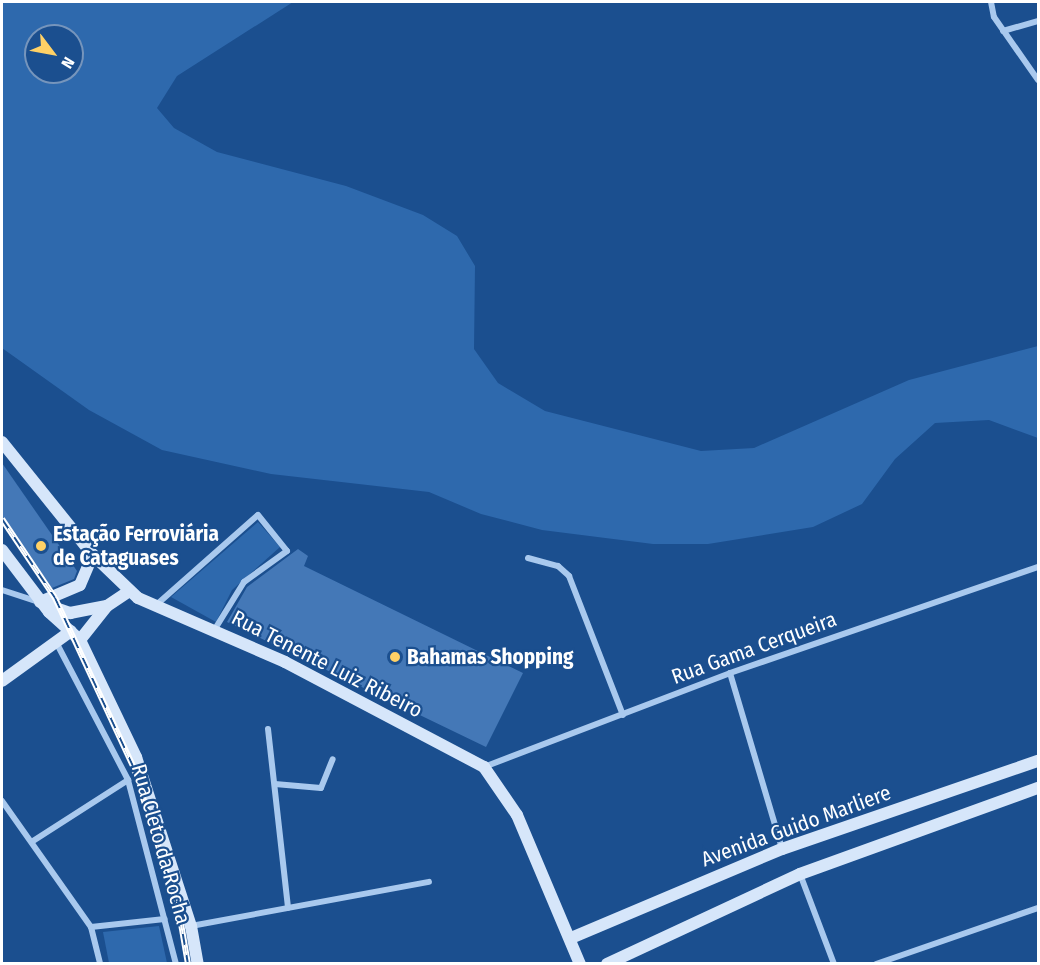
<!DOCTYPE html>
<meta charset="utf-8">
<style>
body{margin:0}
#map{position:relative;width:1040px;height:965px;overflow:hidden;background:#1b4f8f;font-family:"Fira Sans Condensed",sans-serif}
div>[style]{position:absolute}
[style*='--x']{left:calc(var(--x)*1px);top:calc(var(--y)*1px);width:calc(var(--w)*1px);rotate:calc(var(--a)*1deg)}
.green>*{inset:0;background:#2e69ad}
.building>*{inset:0;background:#4478b7}
.street>*{height:6px;margin:-3px;padding:0 3px;transform-origin:3px;border-radius:3px;background:#a9c9ee}
.secondary>*{height:12px;margin:-6px;padding:0 6px;transform-origin:6px;border-radius:6px;background:#d6e6fa}
.rail>*{height:6px;margin-top:-3px;transform-origin:0;background:repeating-linear-gradient(90deg,#1b4f8f 0 11px,#fff 0 22px);box-sizing:border-box;border-block:2px solid #fff}
.dots>*{width:16px;height:16px;translate:-50% -50%;box-sizing:border-box;border:3px solid #1b4f8f;border-radius:50%}
span{translate:-50% -50%;white-space:nowrap;text-align:center;line-height:1.15;-webkit-text-stroke:4.5px #1b4f8f;paint-order:stroke}
.poi-label{font-size:21px;color:#fff;font-weight:700}
.left{translate:0 -50%;text-align:left}
.street-label{font-size:21px;color:#fff}
.frame{position:absolute;inset:0;border:3px solid #fff;pointer-events:none}
.north{position:absolute;left:24px;top:24px;width:60px;height:60px;box-sizing:border-box;background:#1b4f8f;border:2px solid #7695bc;border-radius:50%;rotate:122deg;font-size:16px;font-weight:700;line-height:24px;text-align:center;color:#fff}
.north::after{content:'';display:block;margin:auto;width:21px;height:27px;background:#ffd166;clip-path:polygon(50% 0,100% 100%,50% 72%,0 100%)}
</style>
<div id="map">
<div class="green">
<i style="clip-path:polygon(evenodd,2px 2px,293px 2px,177px 76px,157px 108px,174px 128px,217px 152px,346px 186px,423px 215px,457px 236px,475px 266px,474px 349px,498px 383px,545px 411px,701px 451px,754px 448px,909px 380px,1038px 346px,1038px 438px,989px 420px,935px 423px,895px 459px,862px 504px,813px 527px,708px 544px,653px 544px,542px 530px,481px 514px,429px 492px,271px 474px,162px 450px,89px 410px,2px 348px,2px 2px,36px 36px,72px 36px,72px 72px,36px 72px,36px 36px)"></i>
<i style="clip-path:polygon(258px 522px,280px 547px,232px 590px,216px 622px,171px 597px)"></i>
<i style="clip-path:polygon(159px 926px,167px 963px,109px 963px,103px 932px)"></i>
</div>
<div class="building">
<i style="clip-path:polygon(2px 463px,77px 571px,74px 579px,52px 588px,2px 516px)"></i>
<i style="clip-path:polygon(298px 549px,308px 556px,304px 566px,523px 673px,486px 747px,227px 622px,247px 587px)"></i>
</div>
<div class="street">
<i style="--x:991;--y:2;--w:15;--a:79"></i>
<i style="--x:994;--y:17;--w:77;--a:55.1"></i>
<i style="--x:1003;--y:31;--w:36;--a:-16"></i>
<i style="--x:528;--y:558;--w:31;--a:15"></i>
<i style="--x:558;--y:566;--w:15;--a:42"></i>
<i style="--x:569;--y:576;--w:149;--a:68.8"></i>
<i style="--x:2;--y:590;--w:40;--a:18"></i>
<i style="--x:155;--y:606;--w:137;--a:-41.5"></i>
<i style="--x:258;--y:515;--w:46;--a:51.1"></i>
<i style="--x:287;--y:551;--w:53;--a:144.2"></i>
<i style="--x:244;--y:582;--w:55;--a:121.7"></i>
<i style="--x:56;--y:642;--w:156;--a:62.4"></i>
<i style="--x:128;--y:780;--w:190;--a:75.4"></i>
<i style="--x:730;--y:673;--w:183;--a:73.5"></i>
<i style="--x:268;--y:729;--w:180;--a:83.6"></i>
<i style="--x:484;--y:767;--w:263;--a:-20.9"></i>
<i style="--x:730;--y:673;--w:326;--a:-19"></i>
<i style="--x:275;--y:784;--w:46;--a:5"></i>
<i style="--x:321;--y:788;--w:31;--a:-68"></i>
<i style="--x:2;--y:801;--w:154;--a:54.8"></i>
<i style="--x:91;--y:927;--w:38;--a:76"></i>
<i style="--x:33;--y:841;--w:113;--a:-32.7"></i>
<i style="--x:800;--y:874;--w:96;--a:69.3"></i>
<i style="--x:191;--y:926;--w:242;--a:-10.5"></i>
<i style="--x:91;--y:927;--w:74;--a:-6.2"></i>
<i style="--x:876;--y:964;--w:171;--a:-19.1"></i>
</div>
<div class="secondary">
<i style="--x:2;--y:442;--w:145;--a:51.2"></i>
<i style="--x:93;--y:555;--w:62;--a:43.7"></i>
<i style="--x:138;--y:598;--w:160;--a:23.5"></i>
<i style="--x:285;--y:662;--w:225;--a:27.8"></i>
<i style="--x:484;--y:767;--w:58;--a:55.5"></i>
<i style="--x:517;--y:815;--w:162;--a:67.1"></i>
<i style="--x:2;--y:550;--w:78;--a:52.8"></i>
<i style="--x:49;--y:612;--w:42;--a:42.1"></i>
<i style="--x:80;--y:640;--w:130;--a:64.4"></i>
<i style="--x:136;--y:757;--w:178;--a:72"></i>
<i style="--x:191;--y:926;--w:39;--a:80"></i>
<i style="--x:40;--y:602;--w:43;--a:-23"></i>
<i style="--x:80;--y:585;--w:33;--a:-67"></i>
<i style="--x:44;--y:604;--w:28;--a:19"></i>
<i style="--x:70;--y:613;--w:36;--a:-11"></i>
<i style="--x:80;--y:640;--w:43;--a:-51.5"></i>
<i style="--x:107;--y:606;--w:27;--a:-34"></i>
<i style="--x:2;--y:681;--w:85;--a:-35.9"></i>
<i style="--x:571;--y:938;--w:229;--a:-22.9"></i>
<i style="--x:782;--y:849;--w:271;--a:-19"></i>
<i style="--x:607;--y:964;--w:213;--a:-25"></i>
<i style="--x:800;--y:874;--w:253;--a:-19.9"></i>
</div>
<div class="rail">
<i style="--x:2;--y:519;--w:95;--a:56.1"></i>
<i style="--x:55;--y:598;--w:185;--a:65.1"></i>
<i style="--x:133;--y:766;--w:153;--a:72.5"></i>
<i style="--x:179;--y:912;--w:53;--a:80.2"></i>
</div>
<div class="dots">
<i style="left:41px;top:546px;background:#ffd166"></i>
<i style="left:395px;top:657px;background:#ffd166"></i>
</div>
<div class="poi-label">
<span class="left" style="left:53px;top:546px">Estação Ferroviária<br>de Cataguases</span>
<span class="left" style="left:407px;top:657px">Bahamas Shopping</span>
</div>
<div class="street-label">
<span style="left:754px;top:648px;rotate:-20deg">Rua Gama Cerqueira</span>
<span style="left:327px;top:664px;rotate:27deg">Rua Tenente Luiz Ribeiro</span>
<span style="left:796px;top:826px;rotate:-20deg">Avenida Guido Marliere</span>
<span style="left:161px;top:844px;rotate:74deg">Rua Cleto da Rocha</span>
</div>
<div class="frame"></div>
<div class="north">N</div>
</div>
